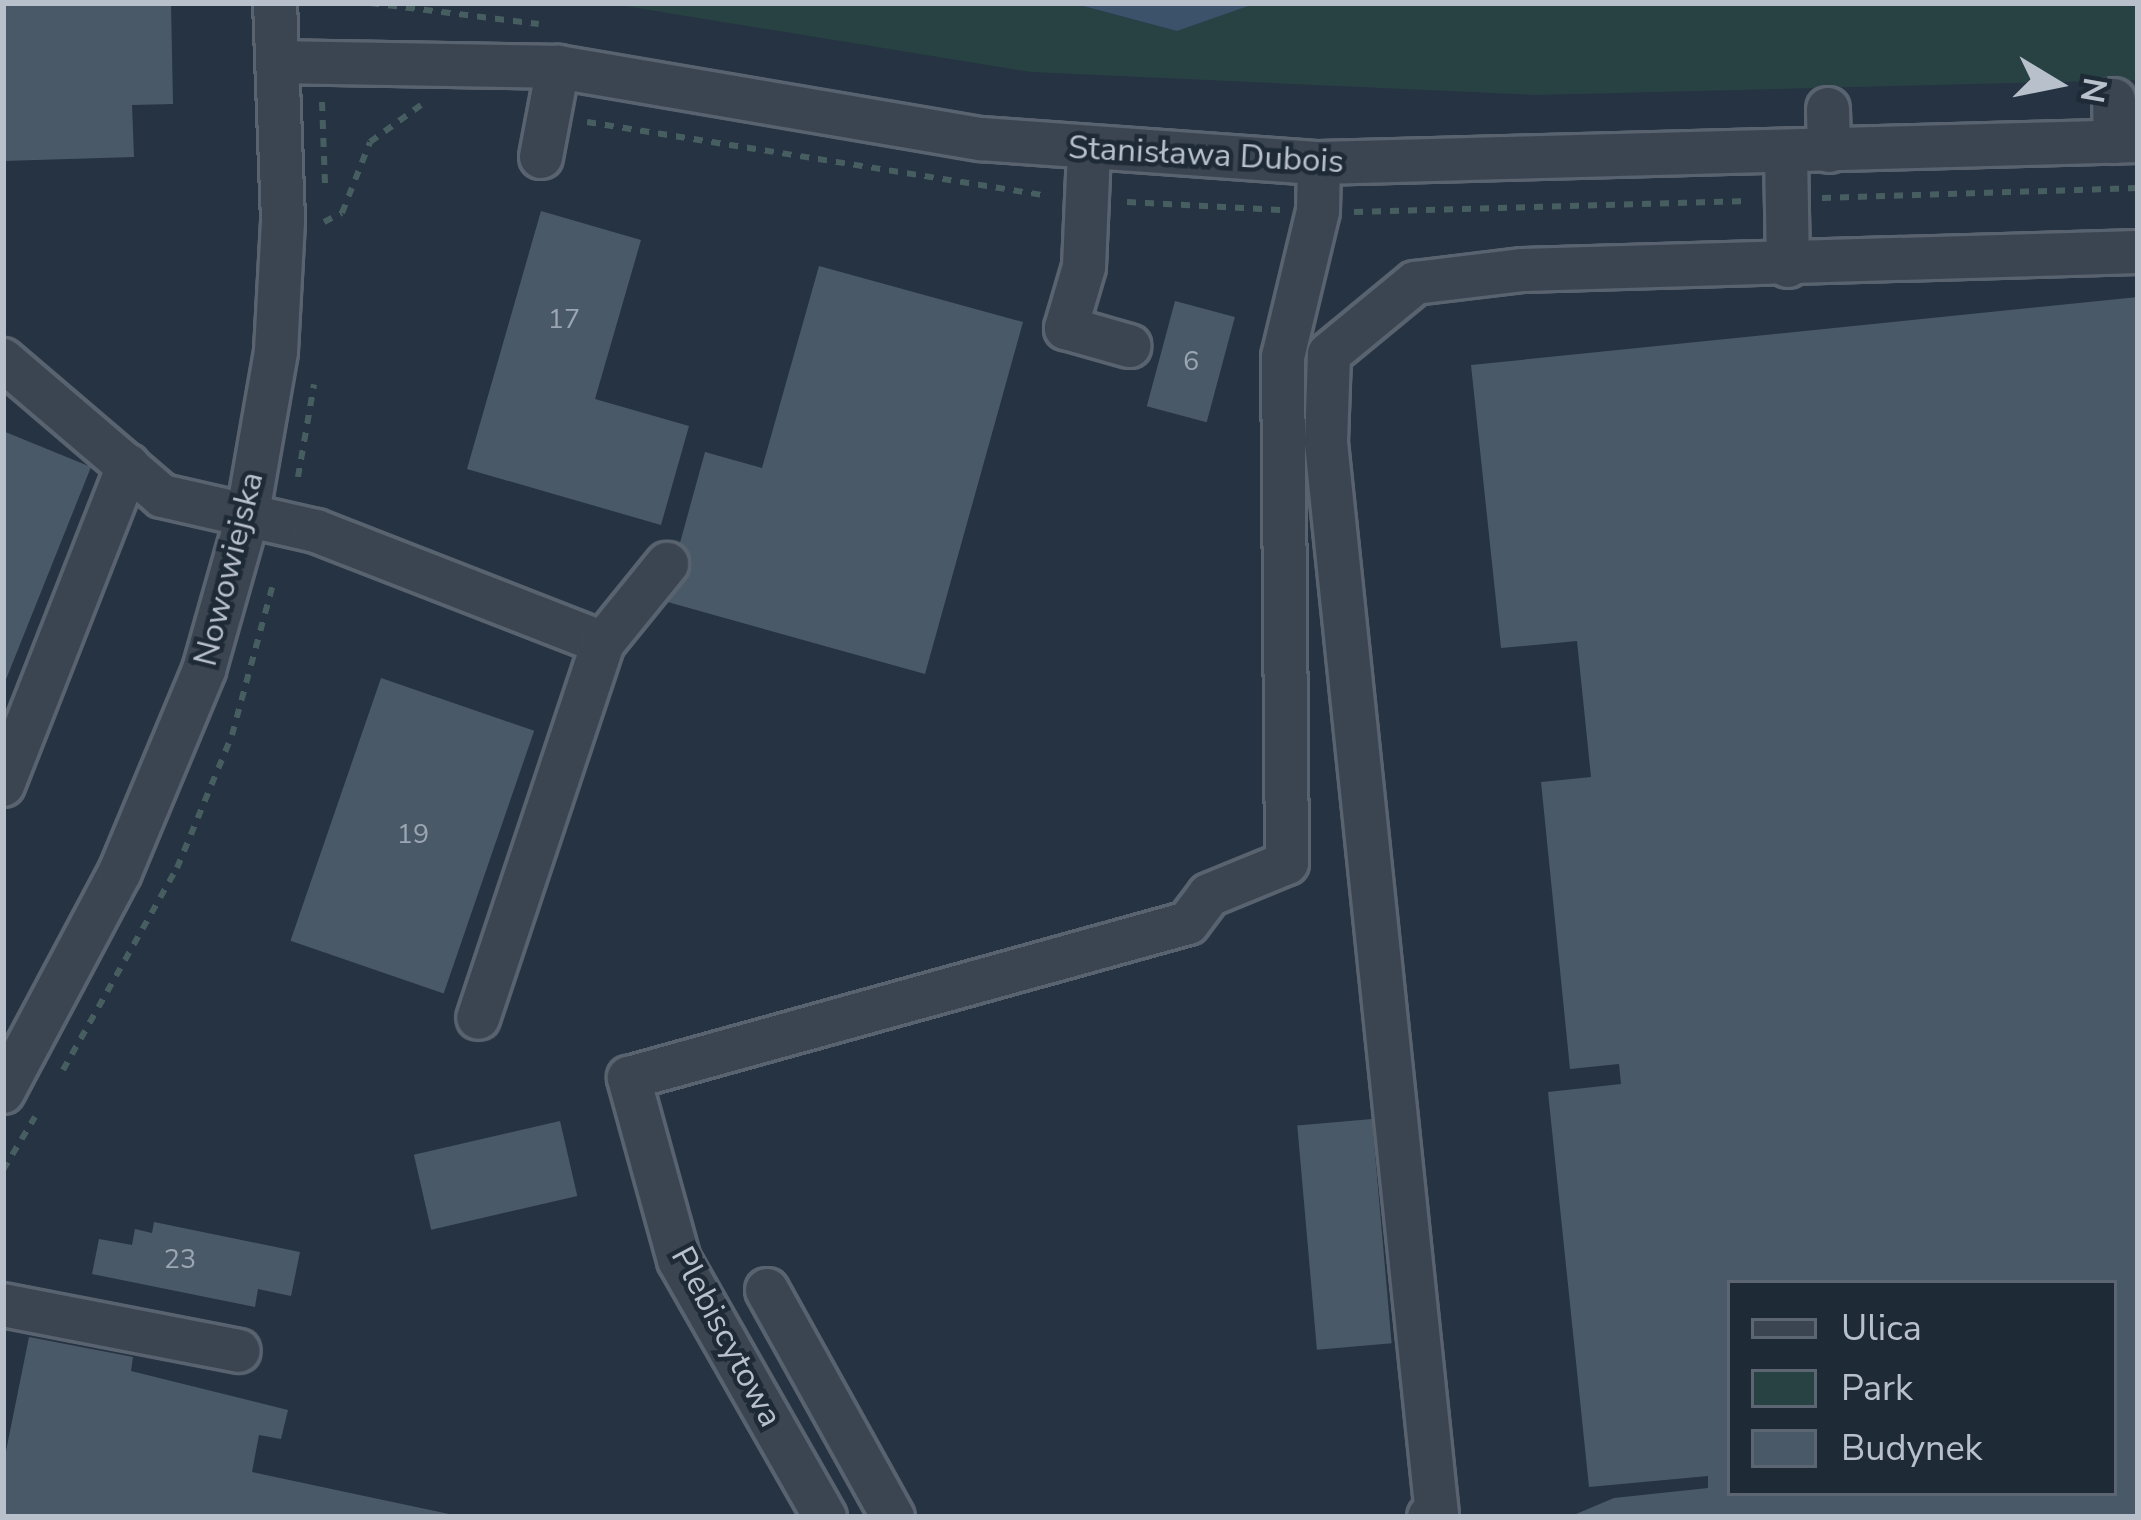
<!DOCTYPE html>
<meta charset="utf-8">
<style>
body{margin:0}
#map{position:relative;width:2141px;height:1520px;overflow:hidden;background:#263342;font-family:"Nunito Sans",sans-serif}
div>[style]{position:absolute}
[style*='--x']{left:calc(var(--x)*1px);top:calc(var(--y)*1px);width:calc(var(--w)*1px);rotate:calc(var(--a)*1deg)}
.green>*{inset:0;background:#284143}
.water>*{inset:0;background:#3c526b}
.building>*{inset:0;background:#4a5968;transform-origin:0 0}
.path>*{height:6px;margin-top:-3px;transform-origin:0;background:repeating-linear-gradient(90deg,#475e60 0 9px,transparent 0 18px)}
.roads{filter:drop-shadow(3px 0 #59636f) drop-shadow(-3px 0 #59636f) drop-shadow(0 3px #59636f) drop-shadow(0 -3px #59636f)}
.minor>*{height:42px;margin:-21px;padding:0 21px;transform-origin:21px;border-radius:21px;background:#3b4552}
span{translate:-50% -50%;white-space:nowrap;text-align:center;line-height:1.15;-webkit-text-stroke:9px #1f2a37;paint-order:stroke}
.number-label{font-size:27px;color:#9ca6b3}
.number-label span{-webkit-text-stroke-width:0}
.street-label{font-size:33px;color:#b8c0cc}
.frame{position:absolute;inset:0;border:6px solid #b8c0cc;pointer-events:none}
.legend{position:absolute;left:1727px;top:1280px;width:390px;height:216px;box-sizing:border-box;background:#1f2a37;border:3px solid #5c6673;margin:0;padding:15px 21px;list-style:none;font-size:36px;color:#b8c0cc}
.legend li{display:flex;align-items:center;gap:24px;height:60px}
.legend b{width:60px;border:3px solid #5c6673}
.north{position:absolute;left:1997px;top:24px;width:120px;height:120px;-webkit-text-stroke:9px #1f2a37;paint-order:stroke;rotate:100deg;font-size:33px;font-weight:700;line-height:48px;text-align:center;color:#b8c0cc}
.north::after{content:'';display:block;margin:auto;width:42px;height:54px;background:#b8c0cc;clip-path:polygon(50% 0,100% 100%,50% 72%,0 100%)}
</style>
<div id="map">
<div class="green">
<i style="clip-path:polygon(606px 3px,1072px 3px,1177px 31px,1257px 3px,2138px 3px,2138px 80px,1536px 95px,1031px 72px)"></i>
</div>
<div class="water">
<i style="clip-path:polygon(1072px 3px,1257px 3px,1177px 31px)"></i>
</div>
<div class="building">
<i style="clip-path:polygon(3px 3px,171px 3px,173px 104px,132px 105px,134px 157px,3px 161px)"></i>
<i style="clip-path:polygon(541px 211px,641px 240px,595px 399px,689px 426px,661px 525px,467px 469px)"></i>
<i style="clip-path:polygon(819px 266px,1023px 322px,925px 674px,664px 601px,705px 452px,762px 468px)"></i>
<i style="clip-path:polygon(evenodd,2138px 297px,2138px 1517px,1569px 1517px,1614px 1498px,1708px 1488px,1708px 1476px,1589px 1487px,1548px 1092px,1621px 1084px,1619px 1064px,1570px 1069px,1541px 782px,1591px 777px,1577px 641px,1501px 648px,1471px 365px,2138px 297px,1730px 1283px,2114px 1283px,2114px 1493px,1730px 1493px,1730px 1283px)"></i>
<i style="left:1175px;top:301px;width:62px;height:109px;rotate:15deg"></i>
<i style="clip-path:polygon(3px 431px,91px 467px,3px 687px)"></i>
<i style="left:381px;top:678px;width:162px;height:278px;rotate:19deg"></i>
<i style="left:1372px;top:1119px;width:225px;height:75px;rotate:85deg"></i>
<i style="left:560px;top:1121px;width:77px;height:150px;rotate:77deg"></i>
<i style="clip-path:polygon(154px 1222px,300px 1252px,291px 1296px,258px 1289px,255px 1307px,92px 1274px,99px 1239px,132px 1245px,135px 1229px,152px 1233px)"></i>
<i style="clip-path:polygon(29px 1337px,133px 1357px,131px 1371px,288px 1410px,281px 1439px,259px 1435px,252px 1472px,463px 1517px,3px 1517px,3px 1466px)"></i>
</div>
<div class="path">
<i style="--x:370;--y:3;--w:170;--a:7.1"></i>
<i style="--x:322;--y:102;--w:83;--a:87.9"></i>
<i style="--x:587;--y:122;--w:467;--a:9.1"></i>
<i style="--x:1822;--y:198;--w:316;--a:-1.8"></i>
<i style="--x:1127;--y:202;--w:154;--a:3"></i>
<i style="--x:1354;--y:212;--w:395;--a:-1.6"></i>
<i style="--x:324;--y:222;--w:20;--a:-27"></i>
<i style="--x:342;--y:213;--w:76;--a:-68.5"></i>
<i style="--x:370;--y:142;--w:63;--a:-36"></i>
<i style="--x:298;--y:477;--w:94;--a:-80.2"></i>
<i style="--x:63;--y:1070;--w:232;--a:-60.6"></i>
<i style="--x:177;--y:868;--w:144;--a:-67.5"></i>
<i style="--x:232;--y:735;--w:156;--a:-74.8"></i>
<i style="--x:3;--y:1170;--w:62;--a:-58.9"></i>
</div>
<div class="roads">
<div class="minor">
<i style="--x:280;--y:62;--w:278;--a:1"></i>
<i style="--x:558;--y:67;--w:429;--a:9.7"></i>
<i style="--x:981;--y:139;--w:339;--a:4.1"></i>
<i style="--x:1319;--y:163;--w:819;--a:-1.54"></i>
<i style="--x:2114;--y:100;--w:42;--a:88.6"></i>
<i style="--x:1828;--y:109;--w:42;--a:88.6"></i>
<i style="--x:1089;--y:152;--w:115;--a:92.5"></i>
<i style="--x:1084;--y:267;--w:64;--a:106.4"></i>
<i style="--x:1066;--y:328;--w:66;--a:15.9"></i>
<i style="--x:1786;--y:153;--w:113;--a:89"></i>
<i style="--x:541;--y:157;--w:92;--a:-79.3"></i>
<i style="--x:3;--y:360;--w:209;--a:40.5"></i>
<i style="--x:162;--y:496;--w:158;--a:12.8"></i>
<i style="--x:316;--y:531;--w:308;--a:21.3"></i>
<i style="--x:603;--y:643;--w:395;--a:108.4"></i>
<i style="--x:603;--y:643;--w:102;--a:-51"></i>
<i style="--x:3;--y:785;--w:343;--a:-68.6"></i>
<i style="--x:3;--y:1092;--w:249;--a:-62"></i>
<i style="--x:120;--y:872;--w:219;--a:-67.4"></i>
<i style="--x:204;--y:670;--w:158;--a:-74.2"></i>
<i style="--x:247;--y:518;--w:169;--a:-80.1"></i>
<i style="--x:276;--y:351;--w:131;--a:-86.9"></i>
<i style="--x:283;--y:220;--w:217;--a:-92.1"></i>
<i style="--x:767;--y:1290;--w:260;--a:61"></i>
<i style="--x:3;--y:1305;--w:240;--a:11"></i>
<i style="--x:825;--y:1517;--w:296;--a:-119.6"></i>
<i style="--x:679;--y:1260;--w:189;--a:-105.4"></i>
<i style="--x:629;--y:1078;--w:580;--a:-15.5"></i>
<i style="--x:1188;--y:923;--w:35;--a:-53"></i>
<i style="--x:1209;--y:895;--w:84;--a:-22.3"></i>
<i style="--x:1287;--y:863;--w:506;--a:-90.45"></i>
<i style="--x:1283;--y:357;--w:150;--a:-76.5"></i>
<i style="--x:1318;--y:211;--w:48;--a:-88.8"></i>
<i style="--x:1429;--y:1517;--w:8;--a:-14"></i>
<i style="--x:1437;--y:1515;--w:1079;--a:-95.91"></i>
<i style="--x:1326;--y:442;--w:88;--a:-88"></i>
<i style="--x:1329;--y:354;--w:112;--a:-39.5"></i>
<i style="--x:1415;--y:283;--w:109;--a:-6.9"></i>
<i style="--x:1523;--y:270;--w:615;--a:-1.68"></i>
</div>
</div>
<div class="number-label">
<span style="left:564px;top:320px">17</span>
<span style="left:1191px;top:362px">6</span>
<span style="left:413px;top:835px">19</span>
<span style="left:180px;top:1260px">23</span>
</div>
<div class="street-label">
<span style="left:1206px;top:155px;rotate:3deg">Stanisława Dubois</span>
<span style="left:229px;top:569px;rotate:-76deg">Nowowiejska</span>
<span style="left:726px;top:1337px;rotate:62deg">Plebiscytowa</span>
</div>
<div class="frame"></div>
<ul class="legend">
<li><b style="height:15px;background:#3b4552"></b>Ulica</li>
<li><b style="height:33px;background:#284143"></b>Park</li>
<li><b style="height:33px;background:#4a5968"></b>Budynek</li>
</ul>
<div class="north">N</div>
</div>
